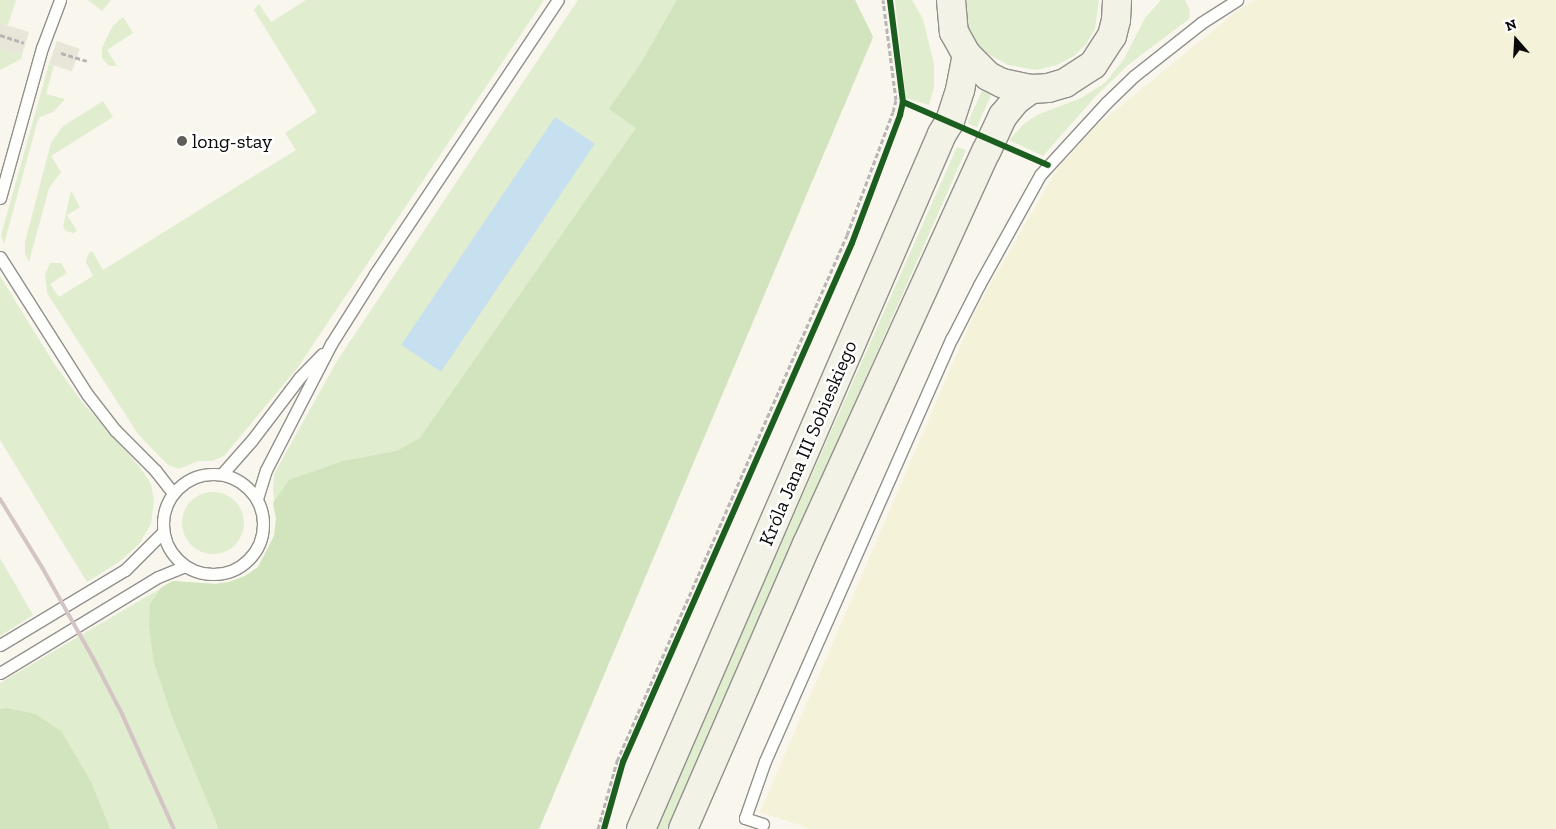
<!DOCTYPE html>
<meta charset="utf-8">
<style>
body{margin:0}
#map{position:relative;width:1556px;height:829px;overflow:hidden;background:#f9f6ed;font-family:"Zilla Slab",serif}
div>[style]{position:absolute}
[style*='--x']{left:calc(var(--x)*1px);top:calc(var(--y)*1px);width:calc(var(--w)*1px);rotate:calc(var(--a)*1deg)}
.farmland>*{inset:0;background:#f5f2da}
.green>*{inset:0;background:#e0edce;transform-origin:0 0}
.round{border-radius:50%}
.forest>*{inset:0;background:#d1e4bd}
.plaza>*{inset:0;background:#e8e5d9;transform-origin:0 0}
.water>*{inset:0;background:#c6e0f0;transform-origin:0 0}
.path>*{height:3px;margin-top:-1.5px;transform-origin:0;background:repeating-linear-gradient(90deg,#b7b6b5 0 5px,transparent 0 7.5px)}
.roads{filter:drop-shadow(1px 0 #92908c) drop-shadow(-1px 0 #92908c) drop-shadow(0 1px #92908c) drop-shadow(0 -1px #92908c)}
.service>*{height:11px;margin:-5.5px;padding:0 5.5px;transform-origin:5.5px;border-radius:5.5px;background:#fefefc}
.service>.ring{margin:-5.5px;padding:0;box-sizing:content-box;background:none;border:11px solid #fefefc;border-radius:50%}
.secondary>*{height:28px;margin:-14px;padding:0 14px;transform-origin:14px;border-radius:14px;background:#f3f2e7}
.rail>*{height:4px;margin:-2px;padding:0 2px;transform-origin:2px;border-radius:2px;background:#d4c4c3}
.cycleway>*{height:6px;margin:-3px;padding:0 3px;transform-origin:3px;border-radius:3px;background:#1b5e20}
.dots>*{width:14px;height:14px;translate:-50% -50%;box-sizing:border-box;border:2px solid #fff;border-radius:50%}
span{translate:-50% -50%;white-space:nowrap;text-align:center;line-height:1.15;-webkit-text-stroke:5px #fff;paint-order:stroke}
.poi-label{font-size:20px;color:#0a0a0a}
.left{translate:0 -50%;text-align:left}
.street-label{font-size:20px;color:#0a0a0a}
.north{position:absolute;left:1491px;top:15px;width:50px;height:50px;-webkit-text-stroke:4px #fff;paint-order:stroke;rotate:341deg;font-size:14px;font-weight:700;line-height:20px;text-align:center;color:#0a0a0a}
.north::after{content:'';display:block;margin:auto;width:18px;height:22px;background:#0a0a0a;clip-path:polygon(50% 0,100% 100%,50% 72%,0 100%)}
</style>
<div id="map">
<div class="farmland">
<i style="clip-path:polygon(1254px 0,1556px 0,1556px 829px,806px 829px,806px 827px,760px 812px,977px 307px,1056px 171px,1095px 127px,1238px 10px)"></i>
</div>
<div class="green">
<i style="clip-path:polygon(0 0,16px 0,8px 25px,0 23px)"></i>
<i style="clip-path:polygon(88px 0,111px 0,102px 11px)"></i>
<i style="clip-path:polygon(306px 0,544px 0,298px 367px,224px 456px,212px 461px,198px 461px,179px 469px,168px 465px,138px 434px,47px 293px,45px 275px,50px 263px,61px 263px,67px 273px,50px 284px,59px 297px,93px 276px,86px 262px,88px 254px,92px 251px,103px 270px,296px 150px,285px 133px,317px 112px,254px 10px,259px 4px,271px 22px)"></i>
<i style="clip-path:polygon(578px 0,855px 0,873px 37px,539px 829px,0 829px,0 683px,173px 581px,215px 584px,229px 582px,245px 576px,258px 567px,274px 536px,276px 519px,273px 488px,274px 474px,337px 361px)"></i>
<i style="clip-path:polygon(895px 0,912px 0,923px 19px,934px 64px,934px 87px,929px 105px,906px 98px)"></i>
<i style="clip-path:polygon(967px 0,1099px 0,1095px 29px,1086px 44px,1074px 56px,1057px 65px,1037px 70px,1008px 65px,981px 50px,973px 39px,967px 25px)"></i>
<i style="clip-path:polygon(1161px 0,1185px 0,1190px 10px,1189px 19px,1128px 65px,1096px 96px,1043px 156px,1009px 140px,1025px 123px,1037px 115px,1081px 98px,1105px 83px,1124px 59px,1145px 18px)"></i>
<i style="clip-path:polygon(123px 17px,133px 33px,107px 50px,117px 66px,109px 66px,102px 58px,102px 48px,112px 27px)"></i>
<i style="clip-path:polygon(0 49px,22px 55px,21px 59px,0 70px)"></i>
<i style="clip-path:polygon(49px 64px,54px 65px,46px 94px,65px 99px,53px 112px,40px 117px,37px 123px,4px 244px,1px 235px)"></i>
<i style="left:985px;top:84px;width:10px;height:43px;rotate:24deg"></i>
<i style="clip-path:polygon(103px 101px,113px 117px,51px 156px,61px 172px,49px 188px,29px 262px,25px 254px,25px 242px,51px 143px,63px 126px)"></i>
<i style="clip-path:polygon(957px 147px,966px 150px,667px 829px,652px 829px,701px 725px)"></i>
<i style="clip-path:polygon(71px 191px,80px 207px,67px 215px,77px 231px,73px 233px,66px 231px,63px 227px)"></i>
<i style="clip-path:polygon(0 276px,53px 362px,82px 402px,139px 466px,151px 484px,154px 500px,151px 524px,139px 544px,119px 562px,87px 582px,0 440px)"></i>
<i class="round" style="left:182px;top:492px;width:62px;height:62px"></i>
<i style="clip-path:polygon(0 558px,33px 615px,0 636px)"></i>
</div>
<div class="forest">
<i style="clip-path:polygon(677px 0,855px 0,873px 37px,539px 829px,219px 829px,173px 719px,154px 663px,149px 626px,150px 604px,162px 587px,173px 581px,215px 584px,229px 582px,245px 576px,258px 567px,274px 536px,276px 519px,273px 503px,289px 480px,343px 461px,397px 451px,420px 438px,636px 128px,609px 109px,641px 63px)"></i>
<i style="clip-path:polygon(7px 708px,35px 714px,61px 731px,91px 782px,110px 829px,0 829px,0 709px)"></i>
</div>
<div class="plaza">
<i style="clip-path:polygon(0 23px,29px 32px,22px 55px,0 49px)"></i>
<i style="left:57px;top:41px;width:24px;height:24px;rotate:19deg"></i>
</div>
<div class="water">
<i style="left:555px;top:117px;width:48px;height:275px;rotate:34deg"></i>
</div>
<div class="path">
<i style="--x:0;--y:35;--w:25;--a:18"></i>
<i style="--x:61;--y:53;--w:27;--a:17"></i>
<i style="--x:598;--y:829;--w:71;--a:-74.4"></i>
<i style="--x:617;--y:761;--w:574;--a:-66.38"></i>
<i style="--x:847;--y:235;--w:131;--a:-69.5"></i>
<i style="--x:893;--y:112;--w:12;--a:-76"></i>
<i style="--x:896;--y:100;--w:101;--a:-97.4"></i>
</div>
<div class="roads">
<div class="service">
<i style="--x:0;--y:198;--w:156;--a:-74.4"></i>
<i style="--x:42;--y:48;--w:51;--a:-69.4"></i>
<i style="--x:0;--y:257;--w:162;--a:57.6"></i>
<i style="--x:87;--y:394;--w:46;--a:52.1"></i>
<i style="--x:115;--y:430;--w:57;--a:45"></i>
<i style="--x:155;--y:470;--w:29;--a:52"></i>
<i class="ring" style="left:163px;top:474px;width:89px;height:89px"></i>
<i style="--x:222;--y:474;--w:45;--a:-48.6"></i>
<i style="--x:252;--y:440;--w:79;--a:-52.7"></i>
<i style="--x:300;--y:377;--w:32;--a:-46"></i>
<i style="--x:257;--y:499;--w:30;--a:-73"></i>
<i style="--x:266;--y:470;--w:142;--a:-62.7"></i>
<i style="--x:331;--y:344;--w:83;--a:-57.8"></i>
<i style="--x:375;--y:274;--w:329;--a:-56.3"></i>
<i style="--x:0;--y:645;--w:146;--a:-31"></i>
<i style="--x:125;--y:570;--w:54;--a:-45"></i>
<i style="--x:0;--y:673;--w:185;--a:-31.3"></i>
<i style="--x:158;--y:577;--w:29;--a:-22"></i>
<i style="--x:763;--y:824;--w:19;--a:-162"></i>
<i style="--x:745;--y:818;--w:60;--a:-70.7"></i>
<i style="--x:765;--y:761;--w:462;--a:-66.2"></i>
<i style="--x:952;--y:338;--w:59;--a:-63"></i>
<i style="--x:979;--y:285;--w:126;--a:-61"></i>
<i style="--x:1040;--y:175;--w:98;--a:-47.5"></i>
<i style="--x:1106;--y:103;--w:39;--a:-44"></i>
<i style="--x:1134;--y:76;--w:85;--a:-38.3"></i>
<i style="--x:1201;--y:23;--w:43;--a:-32.6"></i>
</div>
<div class="secondary">
<i style="--x:951;--y:0;--w:32;--a:85"></i>
<i style="--x:954;--y:32;--w:26;--a:61"></i>
<i style="--x:967;--y:55;--w:30;--a:45"></i>
<i style="--x:988;--y:76;--w:16;--a:27"></i>
<i style="--x:1002;--y:83;--w:30;--a:12"></i>
<i style="--x:1031;--y:89;--w:17;--a:-3"></i>
<i style="--x:1048;--y:88;--w:18;--a:-16"></i>
<i style="--x:1065;--y:83;--w:33;--a:-33"></i>
<i style="--x:1093;--y:65;--w:35;--a:-57"></i>
<i style="--x:1112;--y:36;--w:16;--a:-76"></i>
<i style="--x:1116;--y:20;--w:20;--a:-87"></i>
<i style="--x:641;--y:829;--w:757;--a:-66.58"></i>
<i style="--x:942;--y:134;--w:15;--a:-58"></i>
<i style="--x:950;--y:121;--w:33;--a:-72"></i>
<i style="--x:960;--y:90;--w:36;--a:-79"></i>
<i style="--x:683;--y:829;--w:311;--a:-66.5"></i>
<i style="--x:807;--y:544;--w:431;--a:-65.5"></i>
<i style="--x:986;--y:152;--w:40;--a:-65"></i>
<i style="--x:1003;--y:116;--w:21;--a:-51"></i>
<i style="--x:1016;--y:100;--w:19;--a:-36"></i>
</div>
</div>
<div class="rail">
<i style="--x:0;--y:499;--w:82;--a:58.4"></i>
<i style="--x:43;--y:569;--w:102;--a:60.7"></i>
<i style="--x:93;--y:658;--w:63;--a:62.6"></i>
<i style="--x:122;--y:714;--w:126;--a:65.7"></i>
</div>
<div class="cycleway">
<i style="--x:903;--y:102;--w:158;--a:23.5"></i>
<i style="--x:604;--y:829;--w:70;--a:-74.2"></i>
<i style="--x:623;--y:762;--w:567;--a:-66.19"></i>
<i style="--x:852;--y:243;--w:137;--a:-69.4"></i>
<i style="--x:900;--y:115;--w:13;--a:-77"></i>
<i style="--x:903;--y:102;--w:103;--a:-97.3"></i>
</div>
<div class="dots">
<i style="left:182px;top:141px;background:#5e5d59"></i>
</div>
<div class="poi-label">
<span class="left" style="left:192px;top:141px">long-stay</span>
</div>
<div class="street-label">
<span style="left:808px;top:443px;rotate:-67deg">Króla Jana III Sobieskiego</span>
</div>
<div class="north">N</div>
</div>
